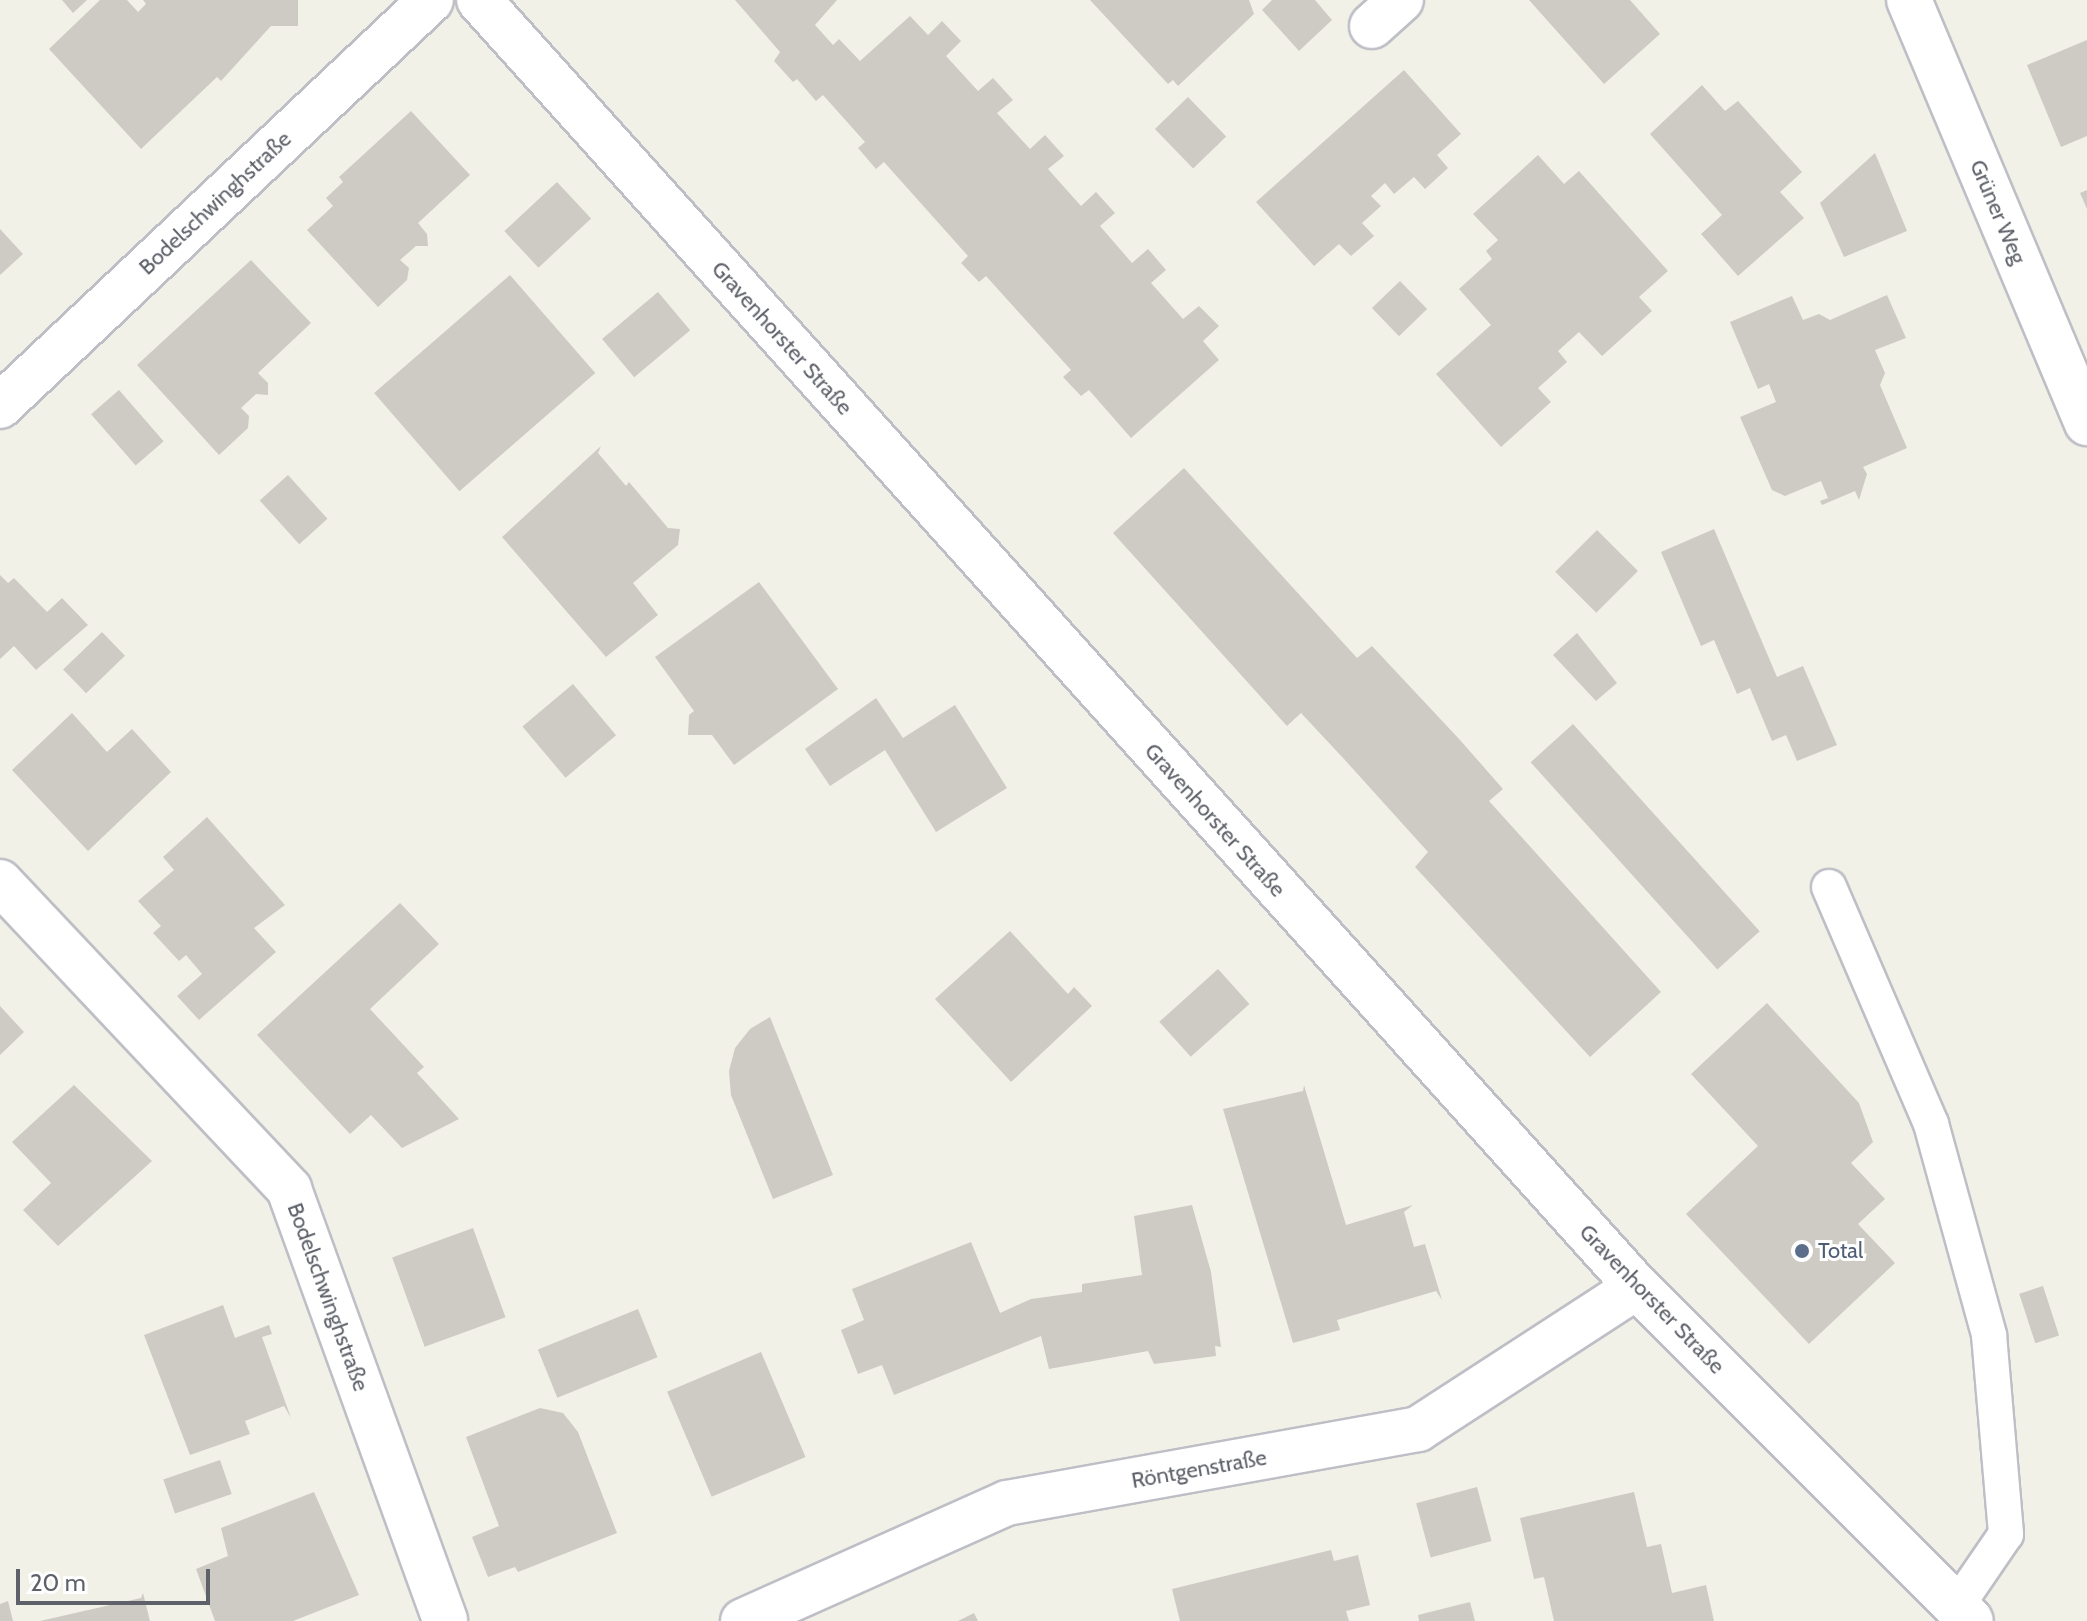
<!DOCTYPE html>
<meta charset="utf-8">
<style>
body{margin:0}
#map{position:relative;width:2087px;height:1621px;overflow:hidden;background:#f2f1e7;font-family:Cabin,sans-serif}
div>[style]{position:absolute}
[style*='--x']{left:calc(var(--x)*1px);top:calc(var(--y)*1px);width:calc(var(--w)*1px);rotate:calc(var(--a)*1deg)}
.building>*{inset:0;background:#cdcbc4;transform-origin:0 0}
.roads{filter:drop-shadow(2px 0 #bebfc6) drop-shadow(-2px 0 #bebfc6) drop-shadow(0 2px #bebfc6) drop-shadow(0 -2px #bebfc6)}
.lane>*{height:34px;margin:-17px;padding:0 17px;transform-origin:17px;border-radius:17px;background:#fff}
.street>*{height:44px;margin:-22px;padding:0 22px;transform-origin:22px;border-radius:22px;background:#fff}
.secondary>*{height:44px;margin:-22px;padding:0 22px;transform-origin:22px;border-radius:22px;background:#fff}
.dots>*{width:22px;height:22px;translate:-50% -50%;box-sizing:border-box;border:4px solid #fff;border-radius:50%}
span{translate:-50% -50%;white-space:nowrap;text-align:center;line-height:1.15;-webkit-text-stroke:6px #fff;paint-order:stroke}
.street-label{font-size:22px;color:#5e6169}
.service-label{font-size:22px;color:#4e5e75}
.left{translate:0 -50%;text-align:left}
.scale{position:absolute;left:16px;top:1569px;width:194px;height:36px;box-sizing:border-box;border:4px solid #5e6169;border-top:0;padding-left:10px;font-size:24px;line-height:28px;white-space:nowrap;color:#5e6169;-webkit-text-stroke:6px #fff;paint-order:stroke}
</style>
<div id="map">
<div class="building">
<i style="clip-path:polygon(62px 0,87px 0,73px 13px)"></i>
<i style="clip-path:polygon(100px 0,127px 0,138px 12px,146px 4px,143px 0,298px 0,298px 26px,271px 26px,221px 81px,217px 77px,141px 149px,49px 49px)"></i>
<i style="clip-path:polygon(735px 0,837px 0,815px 25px,833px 45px,839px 39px,860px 61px,910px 16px,928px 35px,942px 21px,961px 41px,946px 56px,978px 91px,993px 78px,1013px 100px,997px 113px,1030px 149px,1045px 135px,1064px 156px,1048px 169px,1081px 206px,1096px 192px,1115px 213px,1100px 226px,1132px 263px,1148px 249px,1166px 270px,1151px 283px,1183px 319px,1199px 306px,1219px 326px,1203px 341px,1219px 360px,1131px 438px,1089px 390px,1081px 396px,1063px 377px,1071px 370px,986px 276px,979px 282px,961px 263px,968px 256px,884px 162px,876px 169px,858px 148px,865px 142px,823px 95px,816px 101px,797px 79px,793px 82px,774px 61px,780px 52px)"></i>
<i style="clip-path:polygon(1090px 0,1249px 0,1254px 14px,1178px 86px,1173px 80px,1168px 84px)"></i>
<i style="clip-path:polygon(1272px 0,1315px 0,1332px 20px,1299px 51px,1262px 10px)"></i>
<i style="clip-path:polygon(1529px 0,1630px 0,1660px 34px,1604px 84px)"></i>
<i style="clip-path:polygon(2087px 40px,2087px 136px,2061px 147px,2027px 65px)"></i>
<i style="clip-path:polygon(1404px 70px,1461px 134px,1437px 155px,1448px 168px,1425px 189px,1414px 177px,1394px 194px,1385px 183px,1371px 196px,1381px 206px,1362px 223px,1374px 236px,1351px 256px,1339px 244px,1314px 266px,1256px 202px)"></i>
<i style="clip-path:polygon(1702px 85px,1725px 111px,1738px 101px,1802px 172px,1780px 192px,1804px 218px,1738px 276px,1701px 234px,1722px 215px,1650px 134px)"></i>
<i style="left:1188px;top:97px;width:55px;height:46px;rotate:46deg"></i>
<i style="clip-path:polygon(411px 111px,470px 175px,418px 223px,427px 234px,428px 246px,416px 246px,400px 260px,409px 268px,407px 280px,378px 307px,307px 230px,333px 206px,326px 198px,343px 182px,339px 177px)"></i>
<i style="clip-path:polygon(1875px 153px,1907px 231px,1844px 257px,1820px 203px)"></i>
<i style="clip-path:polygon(1538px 155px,1564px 184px,1579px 171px,1668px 271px,1639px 297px,1652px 311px,1602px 356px,1579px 332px,1558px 351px,1567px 362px,1538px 388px,1551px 402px,1501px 447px,1436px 374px,1491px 325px,1459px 289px,1492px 259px,1486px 251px,1498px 240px,1473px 214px)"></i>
<i style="left:557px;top:182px;width:50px;height:72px;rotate:47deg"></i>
<i style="clip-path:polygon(2087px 190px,2087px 209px,2080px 193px)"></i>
<i style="clip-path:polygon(0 229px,23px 254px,0 275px)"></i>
<i style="clip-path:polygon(251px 260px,311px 323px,258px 373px,268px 383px,268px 395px,256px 394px,241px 408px,249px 416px,248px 428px,219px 455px,137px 365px)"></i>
<i style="left:510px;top:275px;width:130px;height:180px;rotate:49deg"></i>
<i style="left:1400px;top:281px;width:39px;height:39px;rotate:46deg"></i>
<i style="left:658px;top:292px;width:50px;height:73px;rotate:50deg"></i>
<i style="clip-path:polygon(1887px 295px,1906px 338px,1875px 350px,1885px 373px,1880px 385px,1907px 448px,1863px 467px,1867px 474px,1859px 500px,1855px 491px,1822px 505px,1820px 501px,1828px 498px,1821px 481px,1785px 496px,1772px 490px,1740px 417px,1776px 402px,1769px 384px,1758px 389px,1730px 322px,1792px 296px,1803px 320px,1819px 314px,1830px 320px)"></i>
<i style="left:119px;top:390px;width:68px;height:37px;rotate:49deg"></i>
<i style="clip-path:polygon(601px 446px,598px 453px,626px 486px,629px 482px,668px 528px,680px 529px,678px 545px,633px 583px,658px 615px,606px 657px,502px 537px)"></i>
<i style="clip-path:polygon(1184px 468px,1357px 658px,1372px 646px,1460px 740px,1503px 789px,1489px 801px,1661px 992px,1590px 1057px,1415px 867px,1428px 852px,1344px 759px,1301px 713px,1287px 726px,1113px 533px)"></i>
<i style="left:288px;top:475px;width:59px;height:38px;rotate:48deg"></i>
<i style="clip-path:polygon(1714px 529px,1777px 677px,1803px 666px,1837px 745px,1797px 761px,1786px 735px,1772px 741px,1750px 688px,1737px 694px,1714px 640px,1701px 646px,1661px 552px)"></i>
<i style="left:1597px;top:530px;width:58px;height:59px;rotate:45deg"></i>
<i style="clip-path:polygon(0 575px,8px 583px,14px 578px,47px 612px,62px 598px,88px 625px,36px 670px,14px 646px,0 659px)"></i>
<i style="clip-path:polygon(759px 582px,838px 689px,734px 765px,712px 735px,688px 735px,689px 715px,694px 711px,655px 657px)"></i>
<i style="left:102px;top:632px;width:33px;height:54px;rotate:46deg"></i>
<i style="clip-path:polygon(1577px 633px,1617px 683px,1596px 701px,1553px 655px)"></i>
<i style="left:573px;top:684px;width:67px;height:66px;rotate:50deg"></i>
<i style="clip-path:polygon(876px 698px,903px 738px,955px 705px,1007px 788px,936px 832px,885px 750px,830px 786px,805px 749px)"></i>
<i style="clip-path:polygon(72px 713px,107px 752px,132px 729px,171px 772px,88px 851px,12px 770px)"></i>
<i style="left:1573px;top:724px;width:279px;height:57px;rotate:48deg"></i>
<i style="clip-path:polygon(207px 817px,285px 905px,254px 928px,276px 952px,199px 1020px,177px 996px,202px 974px,186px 955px,179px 961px,153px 933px,161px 926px,138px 901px,174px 870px,163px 857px)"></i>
<i style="clip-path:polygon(400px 903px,439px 944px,370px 1009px,424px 1067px,417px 1073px,459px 1119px,402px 1148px,371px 1115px,350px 1134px,257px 1035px)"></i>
<i style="clip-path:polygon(1010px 931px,1068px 994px,1074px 987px,1092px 1006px,1011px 1082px,935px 999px)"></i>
<i style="left:1218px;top:969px;width:47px;height:79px;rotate:48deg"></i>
<i style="clip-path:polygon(1767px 1003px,1859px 1103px,1873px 1142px,1851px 1163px,1885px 1199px,1858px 1224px,1895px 1263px,1809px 1344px,1686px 1214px,1758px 1146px,1691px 1074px)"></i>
<i style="clip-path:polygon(0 1006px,24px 1032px,0 1055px)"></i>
<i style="clip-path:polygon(770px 1017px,833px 1175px,773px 1199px,731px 1095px,729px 1071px,735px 1048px,750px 1029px)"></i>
<i style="clip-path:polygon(74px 1085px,152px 1161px,58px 1246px,23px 1210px,51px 1183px,12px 1142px)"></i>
<i style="clip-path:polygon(1304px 1085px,1346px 1225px,1413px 1205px,1404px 1212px,1414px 1247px,1425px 1244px,1442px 1300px,1436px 1291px,1337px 1320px,1340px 1330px,1293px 1343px,1223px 1109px,1303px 1091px)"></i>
<i style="clip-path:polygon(1192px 1205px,1211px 1272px,1221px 1347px,1215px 1346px,1216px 1356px,1154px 1364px,1148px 1351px,1049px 1369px,1041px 1336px,894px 1395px,882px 1365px,858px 1374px,841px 1330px,864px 1320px,852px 1289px,971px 1242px,1000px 1313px,1031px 1299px,1082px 1292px,1082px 1284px,1142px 1275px,1134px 1216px)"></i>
<i style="left:473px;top:1228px;width:95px;height:86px;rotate:70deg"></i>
<i style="left:2043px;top:1286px;width:52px;height:25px;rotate:72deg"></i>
<i style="clip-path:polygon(223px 1305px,235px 1338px,269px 1325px,272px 1334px,262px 1337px,291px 1418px,284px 1406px,245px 1421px,250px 1434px,190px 1455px,144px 1335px)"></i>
<i style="left:638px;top:1309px;width:52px;height:108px;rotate:68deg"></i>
<i style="left:761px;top:1352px;width:114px;height:102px;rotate:67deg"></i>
<i style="clip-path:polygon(540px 1408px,563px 1413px,578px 1432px,617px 1533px,518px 1572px,515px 1567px,488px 1577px,472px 1537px,499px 1526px,466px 1437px)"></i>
<i style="left:220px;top:1460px;width:36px;height:60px;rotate:71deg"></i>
<i style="left:1477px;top:1487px;width:56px;height:63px;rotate:75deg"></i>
<i style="clip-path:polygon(314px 1492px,359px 1595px,293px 1621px,215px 1621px,196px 1569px,228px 1556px,221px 1528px)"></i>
<i style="clip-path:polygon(1634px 1492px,1647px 1547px,1661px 1544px,1672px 1593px,1706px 1585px,1714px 1621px,1554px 1621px,1544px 1577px,1534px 1579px,1520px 1518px)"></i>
<i style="clip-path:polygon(1331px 1550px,1334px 1561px,1358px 1555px,1370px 1605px,1346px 1611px,1349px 1621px,1180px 1621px,1172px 1589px)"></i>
<i style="clip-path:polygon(143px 1593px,150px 1621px,40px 1621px,141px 1598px)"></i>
<i style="clip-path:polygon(8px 1601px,13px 1621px,0 1621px,0 1604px)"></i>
<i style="clip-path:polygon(1470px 1602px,1475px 1621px,1419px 1621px,1418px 1615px)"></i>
<i style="clip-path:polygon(974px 1613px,978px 1621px,958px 1621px)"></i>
</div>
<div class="roads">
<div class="lane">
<i style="--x:1829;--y:887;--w:258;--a:66.7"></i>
<i style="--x:1931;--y:1124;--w:219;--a:74.6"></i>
<i style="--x:1989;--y:1335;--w:200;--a:85.1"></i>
<i style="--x:2006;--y:1534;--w:88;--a:124.4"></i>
</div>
<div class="street">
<i style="--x:1909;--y:0;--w:459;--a:67.2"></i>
<i style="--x:1372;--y:26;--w:39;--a:-42"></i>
<i style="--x:0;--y:406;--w:592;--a:-43.29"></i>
<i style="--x:0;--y:882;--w:422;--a:46.7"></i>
<i style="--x:289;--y:1189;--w:459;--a:70.1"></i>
<i style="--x:743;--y:1621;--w:289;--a:-24.1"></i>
<i style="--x:1007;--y:1503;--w:418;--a:-10.2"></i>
<i style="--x:1418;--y:1429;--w:261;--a:-33"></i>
</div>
<div class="secondary">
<i style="--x:479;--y:0;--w:1731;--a:48.02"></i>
<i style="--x:1637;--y:1287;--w:472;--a:45"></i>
</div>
</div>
<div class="dots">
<i style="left:1802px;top:1251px;background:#5c6f8a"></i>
</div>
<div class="street-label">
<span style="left:215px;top:203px;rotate:-43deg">Bodelschwinghstraße</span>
<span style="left:1998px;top:212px;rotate:67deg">Grüner Weg</span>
<span style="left:782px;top:338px;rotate:48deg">Gravenhorster Straße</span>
<span style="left:1215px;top:820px;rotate:48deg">Gravenhorster Straße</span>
<span style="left:328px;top:1297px;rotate:70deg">Bodelschwinghstraße</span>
<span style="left:1652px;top:1299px;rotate:46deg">Gravenhorster Straße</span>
<span style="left:1199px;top:1469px;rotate:-10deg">Röntgenstraße</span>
</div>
<div class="service-label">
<span class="left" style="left:1818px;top:1251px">Total</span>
</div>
<div class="scale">20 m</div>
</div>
